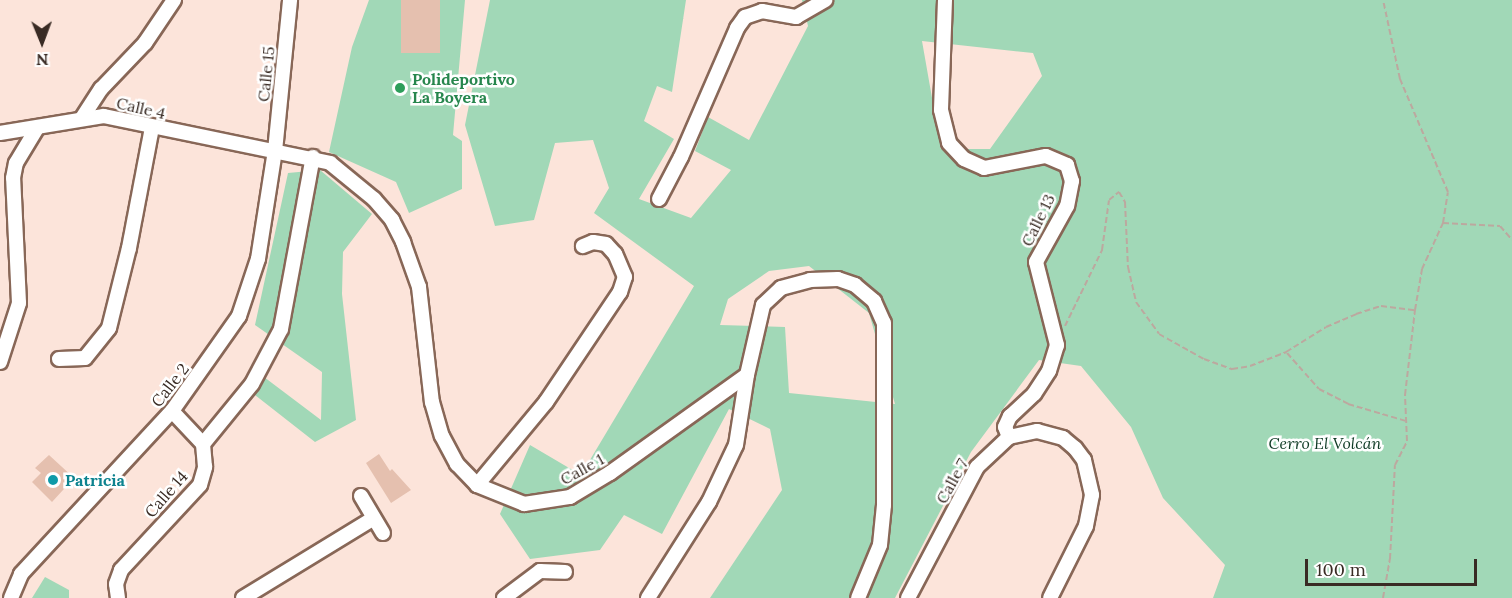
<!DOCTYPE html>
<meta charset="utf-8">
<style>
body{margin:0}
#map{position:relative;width:1512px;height:598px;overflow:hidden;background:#fce4da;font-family:Lora,serif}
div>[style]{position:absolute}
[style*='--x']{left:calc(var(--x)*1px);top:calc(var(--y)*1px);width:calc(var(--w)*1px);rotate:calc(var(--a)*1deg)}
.green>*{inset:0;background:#a1d8b7}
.building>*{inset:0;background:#e5c0af;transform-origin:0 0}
.path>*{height:2px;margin-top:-1px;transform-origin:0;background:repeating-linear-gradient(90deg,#bca89f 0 6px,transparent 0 9px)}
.roads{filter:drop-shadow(2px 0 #886757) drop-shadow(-2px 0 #886757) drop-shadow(0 2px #886757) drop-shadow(0 -2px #886757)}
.street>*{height:14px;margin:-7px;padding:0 7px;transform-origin:7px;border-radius:7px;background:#fff}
.dots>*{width:16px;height:16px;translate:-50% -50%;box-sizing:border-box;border:3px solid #fff;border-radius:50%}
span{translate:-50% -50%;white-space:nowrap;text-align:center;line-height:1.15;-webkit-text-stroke:5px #fff;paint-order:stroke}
.street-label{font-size:16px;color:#392b24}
.leisure-label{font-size:16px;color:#27864d;font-weight:700}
.left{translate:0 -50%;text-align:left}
.park-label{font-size:16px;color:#0e3a24;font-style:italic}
.culture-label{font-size:16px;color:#0d838f;font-weight:700}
.north{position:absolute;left:12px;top:12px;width:60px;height:60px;-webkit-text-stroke:4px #fff;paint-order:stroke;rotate:179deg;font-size:16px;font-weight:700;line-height:24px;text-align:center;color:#392b24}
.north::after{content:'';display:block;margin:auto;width:21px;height:27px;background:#392b24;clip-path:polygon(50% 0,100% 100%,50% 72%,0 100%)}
.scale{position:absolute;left:1305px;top:559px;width:172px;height:27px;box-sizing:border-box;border:3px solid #392b24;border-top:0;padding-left:8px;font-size:18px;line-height:21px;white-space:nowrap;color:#392b24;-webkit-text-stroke:4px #fff;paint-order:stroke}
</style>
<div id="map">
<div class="green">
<i style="clip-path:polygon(369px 0,465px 0,453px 135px,462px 141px,462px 189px,409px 213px,396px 182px,329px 152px,352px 47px)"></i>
<i style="clip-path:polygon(evenodd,490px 0,686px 0,672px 92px,657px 86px,644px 121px,674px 139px,639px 199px,691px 218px,731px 170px,695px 151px,708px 117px,749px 140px,808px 26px,802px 0,1512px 0,1512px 598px,1213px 598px,1225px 565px,1163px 498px,1131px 427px,1081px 366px,1039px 360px,971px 452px,895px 598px,710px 598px,782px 490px,770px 429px,729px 409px,662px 534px,624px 515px,600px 550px,530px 559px,500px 514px,530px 445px,581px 475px,694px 286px,594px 213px,609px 188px,593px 140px,555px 143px,534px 220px,495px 226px,465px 125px,490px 0,922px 41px,1033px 53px,1042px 76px,990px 149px,941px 149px,922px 41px,490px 0,809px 266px,869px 313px,895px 404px,789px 393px,785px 327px,720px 325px,728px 299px,769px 271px,809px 266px)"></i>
<i style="clip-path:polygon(320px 170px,372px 214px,343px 252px,342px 294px,356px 420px,315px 442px,251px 392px,264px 377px,321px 420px,322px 372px,255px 325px,288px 173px)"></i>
<i style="clip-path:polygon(45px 577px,69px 590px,69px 598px,32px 598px)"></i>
</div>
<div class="building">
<i style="left:401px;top:0;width:39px;height:53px"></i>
<i style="clip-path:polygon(379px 454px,390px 471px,392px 469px,411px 490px,391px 503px,366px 463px)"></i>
<i style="clip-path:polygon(49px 455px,74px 478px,52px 502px,32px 482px,41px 473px,35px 468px)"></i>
</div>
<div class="path">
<i style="--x:1443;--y:223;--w:57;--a:3"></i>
<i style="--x:1500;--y:226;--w:18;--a:49"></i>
<i style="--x:1065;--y:326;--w:85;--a:-64"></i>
<i style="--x:1102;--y:250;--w:50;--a:-82"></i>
<i style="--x:1109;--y:200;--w:13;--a:-39"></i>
<i style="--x:1119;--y:192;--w:12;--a:59"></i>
<i style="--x:1125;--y:202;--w:65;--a:87.4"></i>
<i style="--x:1128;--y:267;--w:36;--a:77"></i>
<i style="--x:1136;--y:302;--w:39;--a:54"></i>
<i style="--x:1159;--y:334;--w:51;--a:29.1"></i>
<i style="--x:1204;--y:359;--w:30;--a:20"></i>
<i style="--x:1232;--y:369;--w:18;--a:-9"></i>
<i style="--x:1250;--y:366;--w:39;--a:-21"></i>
<i style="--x:1286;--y:352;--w:47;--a:-32"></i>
<i style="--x:1326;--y:327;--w:33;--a:-23"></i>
<i style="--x:1356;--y:314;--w:26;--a:-18"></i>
<i style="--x:1381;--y:306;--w:34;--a:7"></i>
<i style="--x:1287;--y:353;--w:48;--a:48.4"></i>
<i style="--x:1319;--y:389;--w:33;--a:27"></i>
<i style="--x:1348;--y:404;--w:60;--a:16.3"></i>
<i style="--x:1383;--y:598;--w:40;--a:-80"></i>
<i style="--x:1390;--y:559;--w:94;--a:-87"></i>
<i style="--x:1395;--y:465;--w:27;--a:-63"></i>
<i style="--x:1407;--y:441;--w:46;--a:-92.5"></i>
<i style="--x:1405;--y:395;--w:86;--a:-83.3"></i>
<i style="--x:1415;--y:310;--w:42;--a:-80.3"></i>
<i style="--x:1422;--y:269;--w:51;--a:-65.5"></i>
<i style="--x:1443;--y:223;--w:31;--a:-81"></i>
<i style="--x:1448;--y:192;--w:123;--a:-113"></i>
<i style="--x:1400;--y:79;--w:81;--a:-102.1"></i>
</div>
<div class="roads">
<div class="street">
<i style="--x:945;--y:0;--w:110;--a:92.1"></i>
<i style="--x:941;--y:110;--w:34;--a:76"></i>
<i style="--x:949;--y:143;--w:22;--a:47"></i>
<i style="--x:964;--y:159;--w:22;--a:24"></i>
<i style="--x:984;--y:168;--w:63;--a:-11"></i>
<i style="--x:1046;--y:156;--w:23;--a:23"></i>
<i style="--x:1067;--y:165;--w:17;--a:73"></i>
<i style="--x:1072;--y:181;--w:25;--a:101"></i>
<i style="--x:1067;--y:206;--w:64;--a:119"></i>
<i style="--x:1036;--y:262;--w:86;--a:75.8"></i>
<i style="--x:1057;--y:345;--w:27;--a:107"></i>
<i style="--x:1049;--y:371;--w:27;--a:123"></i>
<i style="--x:1034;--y:394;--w:33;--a:137"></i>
<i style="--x:1010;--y:416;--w:12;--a:114"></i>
<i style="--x:1005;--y:427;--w:11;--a:68"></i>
<i style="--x:82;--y:118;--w:35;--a:-57"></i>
<i style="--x:101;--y:89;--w:64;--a:-46.3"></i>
<i style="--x:145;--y:43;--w:52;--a:-56"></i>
<i style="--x:0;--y:133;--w:105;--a:-9.3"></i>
<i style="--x:104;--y:116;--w:231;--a:11.7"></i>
<i style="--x:330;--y:163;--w:57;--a:39.3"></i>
<i style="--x:374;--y:199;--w:28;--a:49"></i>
<i style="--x:392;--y:220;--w:25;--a:63"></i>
<i style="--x:403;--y:242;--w:48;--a:70.4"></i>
<i style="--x:419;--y:287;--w:116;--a:83.6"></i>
<i style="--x:432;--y:402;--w:35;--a:74"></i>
<i style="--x:442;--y:436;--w:32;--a:62"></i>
<i style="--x:457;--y:464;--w:29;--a:46"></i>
<i style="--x:477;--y:485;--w:51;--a:22"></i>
<i style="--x:524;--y:504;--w:47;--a:-8.7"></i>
<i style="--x:570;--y:497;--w:47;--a:-31"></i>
<i style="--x:610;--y:473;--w:168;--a:-35.6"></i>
<i style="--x:659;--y:199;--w:47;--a:-62.4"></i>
<i style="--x:681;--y:157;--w:141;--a:-66.5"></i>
<i style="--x:737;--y:28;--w:14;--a:-54"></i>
<i style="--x:745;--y:17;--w:18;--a:-19"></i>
<i style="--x:762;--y:11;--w:35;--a:10"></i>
<i style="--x:796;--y:17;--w:34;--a:-30"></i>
<i style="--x:59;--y:359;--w:26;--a:-2"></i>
<i style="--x:85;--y:358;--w:38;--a:-51"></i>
<i style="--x:109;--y:328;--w:82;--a:-76"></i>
<i style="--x:129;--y:248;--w:123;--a:-79.2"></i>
<i style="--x:0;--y:362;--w:62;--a:-72.1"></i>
<i style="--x:19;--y:303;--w:125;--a:-92.7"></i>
<i style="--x:13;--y:178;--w:15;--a:-79"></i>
<i style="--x:16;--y:163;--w:39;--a:-59"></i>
<i style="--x:203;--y:444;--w:77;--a:-50.8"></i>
<i style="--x:252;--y:384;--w:62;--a:-62.2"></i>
<i style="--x:281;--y:329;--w:175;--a:-79.5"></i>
<i style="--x:477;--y:485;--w:108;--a:-50.3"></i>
<i style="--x:546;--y:402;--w:133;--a:-56.1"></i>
<i style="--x:620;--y:292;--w:16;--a:-72"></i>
<i style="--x:625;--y:277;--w:25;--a:-113"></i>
<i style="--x:615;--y:254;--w:13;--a:-132"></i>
<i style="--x:606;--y:244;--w:13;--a:-171"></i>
<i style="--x:593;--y:242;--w:11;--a:158"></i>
<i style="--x:361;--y:496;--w:43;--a:59.3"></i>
<i style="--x:11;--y:598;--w:26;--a:-67"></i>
<i style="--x:21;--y:574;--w:222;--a:-47.2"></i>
<i style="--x:172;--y:411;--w:116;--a:-54.8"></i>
<i style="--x:239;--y:316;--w:60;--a:-71.6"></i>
<i style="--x:258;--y:259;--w:109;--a:-81.1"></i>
<i style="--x:275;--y:151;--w:152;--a:-84.3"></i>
<i style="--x:118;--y:598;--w:14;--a:-98"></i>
<i style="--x:116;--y:584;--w:15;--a:-70"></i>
<i style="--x:121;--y:570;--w:116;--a:-47.1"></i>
<i style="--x:200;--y:485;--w:19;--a:-74"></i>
<i style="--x:205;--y:467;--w:23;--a:-95"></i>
<i style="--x:203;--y:444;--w:45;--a:-133.2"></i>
<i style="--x:243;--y:598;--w:153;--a:-31.4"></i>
<i style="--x:504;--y:598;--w:45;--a:-36.9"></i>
<i style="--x:540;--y:571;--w:25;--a:2"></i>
<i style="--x:648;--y:598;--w:114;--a:-57.6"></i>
<i style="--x:709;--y:502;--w:63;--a:-64.7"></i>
<i style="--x:736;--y:445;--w:71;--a:-81.1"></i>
<i style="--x:747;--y:375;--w:72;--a:-77.1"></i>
<i style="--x:763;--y:305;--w:25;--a:-43"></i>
<i style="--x:781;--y:288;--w:30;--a:-15"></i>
<i style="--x:810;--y:280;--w:28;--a:-2"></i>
<i style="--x:838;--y:279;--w:18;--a:19"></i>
<i style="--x:855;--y:285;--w:25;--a:40"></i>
<i style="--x:874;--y:301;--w:24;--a:66"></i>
<i style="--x:884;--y:323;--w:182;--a:90"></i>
<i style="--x:884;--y:505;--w:40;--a:95.7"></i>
<i style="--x:880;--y:545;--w:57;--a:112.5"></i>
<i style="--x:908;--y:598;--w:148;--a:-62.2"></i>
<i style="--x:977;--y:467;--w:44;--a:-43.2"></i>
<i style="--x:1009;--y:437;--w:29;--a:-12"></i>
<i style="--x:1037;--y:431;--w:27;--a:15"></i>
<i style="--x:1063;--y:438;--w:16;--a:40"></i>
<i style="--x:1075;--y:448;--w:15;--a:53"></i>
<i style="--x:1084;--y:460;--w:36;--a:77"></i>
<i style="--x:1092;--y:495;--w:32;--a:101"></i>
<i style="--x:1086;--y:526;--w:80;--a:116.6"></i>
</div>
</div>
<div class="dots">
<i style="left:400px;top:88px;background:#2e9e5b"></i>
<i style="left:53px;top:480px;background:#0f9aa8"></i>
</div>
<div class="street-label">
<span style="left:266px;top:74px;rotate:-84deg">Calle 15</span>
<span style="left:141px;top:108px;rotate:13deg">Calle 4</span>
<span style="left:1038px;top:220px;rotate:-64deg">Calle 13</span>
<span style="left:170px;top:385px;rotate:-52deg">Calle 2</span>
<span style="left:582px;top:469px;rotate:-29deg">Calle 1</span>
<span style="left:952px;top:481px;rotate:-61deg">Calle 7</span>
<span style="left:166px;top:494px;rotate:-49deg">Calle 14</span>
</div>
<div class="leisure-label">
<span class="left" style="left:412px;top:88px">Polideportivo<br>La Boyera</span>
</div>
<div class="park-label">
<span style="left:1325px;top:443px">Cerro El Volcán</span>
</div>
<div class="culture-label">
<span class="left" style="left:65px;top:480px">Patricia</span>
</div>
<div class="north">N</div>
<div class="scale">100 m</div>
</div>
